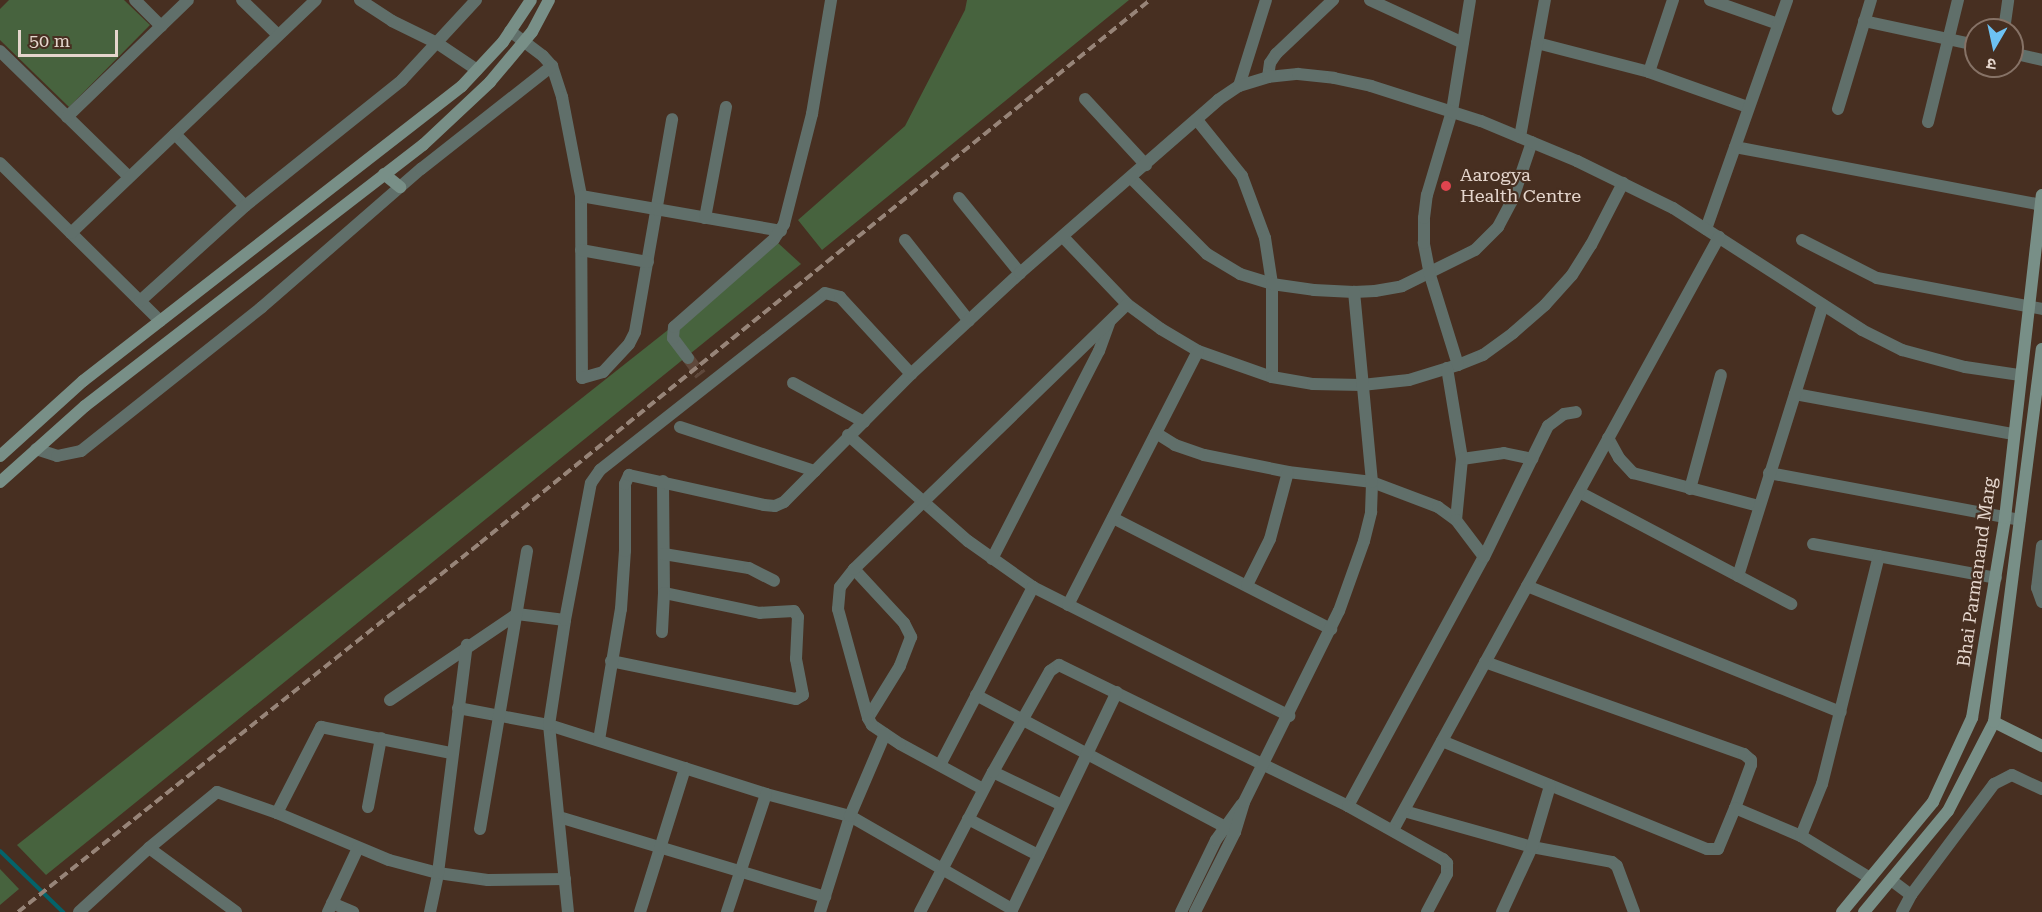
<!DOCTYPE html>
<meta charset="utf-8">
<style>
body{margin:0}
#map{position:relative;width:2042px;height:912px;overflow:hidden;background:#472f21;font-family:"Roboto Serif","Noto Sans Devanagari",serif}
div>[style]{position:absolute}
[style*='--x']{left:calc(var(--x)*1px);top:calc(var(--y)*1px);width:calc(var(--w)*1px);rotate:calc(var(--a)*1deg)}
.green>*{inset:0;background:#47633e}
.stream>*{height:4px;margin:-2px;padding:0 2px;transform-origin:2px;border-radius:2px;background:#04636a}
.street-tunnel>*{height:12px;margin-top:-6px;transform-origin:0;background:repeating-linear-gradient(90deg,#5f483b 0 12px,transparent 0 18px)}
.street>*{height:12px;margin:-6px;padding:0 6px;transform-origin:6px;border-radius:6px;background:#606f6a}
.secondary>*{height:12px;margin:-6px;padding:0 6px;transform-origin:6px;border-radius:6px;background:#788f87}
.rail>*{height:4px;margin-top:-2px;transform-origin:0;background:repeating-linear-gradient(90deg,#978478 0 9px,transparent 0 13.5px)}
.dots>*{width:16px;height:16px;translate:-50% -50%;box-sizing:border-box;border:3px solid #472f21;border-radius:50%}
span{translate:-50% -50%;white-space:nowrap;text-align:center;line-height:1.15;-webkit-text-stroke:4.5px #472f21;paint-order:stroke}
.poi-label{font-size:18px;color:#e5d6cd}
.left{translate:0 -50%;text-align:left}
.street-label{font-size:18px;color:#e5d6cd}
.north{position:absolute;left:1964px;top:18px;width:60px;height:60px;box-sizing:border-box;background:#472f21;border:2px solid #867266;border-radius:50%;rotate:189deg;font-size:16px;font-weight:700;line-height:24px;text-align:center;color:#e5d6cd}
.north::after{content:'';display:block;margin:auto;width:21px;height:27px;background:#6dc2f3;clip-path:polygon(50% 0,100% 100%,50% 72%,0 100%)}
.scale{position:absolute;left:18px;top:30px;width:100px;height:27px;box-sizing:border-box;border:3px solid #e5d6cd;border-top:0;padding-left:8px;font-size:18px;line-height:21px;white-space:nowrap;color:#e5d6cd;-webkit-text-stroke:4px #472f21;paint-order:stroke}
</style>
<div id="map">
<div class="green">
<i style="clip-path:polygon(9px 0,124px 0,150px 25px,69px 107px,0 40px,0 9px)"></i>
<i style="clip-path:polygon(967px 0,1129px 0,822px 250px,798px 220px,905px 126px,965px 10px)"></i>
<i style="clip-path:polygon(778px 243px,801px 264px,46px 875px,17px 845px)"></i>
<i style="clip-path:polygon(0 869px,19px 889px,0 905px)"></i>
</div>
<div class="stream">
<i style="--x:0;--y:851;--w:88;--a:44.1"></i>
</div>
<div class="street-tunnel">
<i style="--x:688;--y:358;--w:21;--a:53"></i>
</div>
<div class="street">
<i style="--x:135;--y:0;--w:37;--a:45"></i>
<i style="--x:242;--y:0;--w:50;--a:44.2"></i>
<i style="--x:360;--y:0;--w:38;--a:33"></i>
<i style="--x:392;--y:21;--w:50;--a:26.1"></i>
<i style="--x:437;--y:43;--w:48;--a:34"></i>
<i style="--x:1370;--y:0;--w:102;--a:24.8"></i>
<i style="--x:1710;--y:0;--w:72;--a:19.4"></i>
<i style="--x:1864;--y:21;--w:115;--a:12.1"></i>
<i style="--x:2004;--y:30;--w:30;--a:-82"></i>
<i style="--x:510;--y:31;--w:41;--a:37.1"></i>
<i style="--x:543;--y:56;--w:13;--a:48"></i>
<i style="--x:552;--y:66;--w:33;--a:72"></i>
<i style="--x:562;--y:97;--w:101;--a:79.1"></i>
<i style="--x:581;--y:196;--w:182;--a:89.7"></i>
<i style="--x:582;--y:378;--w:22;--a:-16"></i>
<i style="--x:603;--y:372;--w:38;--a:-47"></i>
<i style="--x:629;--y:344;--w:13;--a:-63"></i>
<i style="--x:635;--y:332;--w:216;--a:-80.1"></i>
<i style="--x:1537;--y:43;--w:116;--a:14.5"></i>
<i style="--x:1649;--y:72;--w:105;--a:19.5"></i>
<i style="--x:0;--y:51;--w:180;--a:44.3"></i>
<i style="--x:2012;--y:53;--w:31;--a:13"></i>
<i style="--x:1649;--y:72;--w:76;--a:-71.6"></i>
<i style="--x:1268;--y:77;--w:14;--a:-82"></i>
<i style="--x:1270;--y:63;--w:11;--a:-56"></i>
<i style="--x:1276;--y:54;--w:79;--a:-43.5"></i>
<i style="--x:1239;--y:86;--w:90;--a:-72.6"></i>
<i style="--x:1085;--y:99;--w:90;--a:47.3"></i>
<i style="--x:1838;--y:109;--w:114;--a:-73.2"></i>
<i style="--x:67;--y:117;--w:168;--a:-44"></i>
<i style="--x:1197;--y:120;--w:72;--a:51.2"></i>
<i style="--x:1242;--y:176;--w:66;--a:69.6"></i>
<i style="--x:1265;--y:238;--w:47;--a:81.3"></i>
<i style="--x:1272;--y:284;--w:93;--a:90"></i>
<i style="--x:1928;--y:122;--w:126;--a:-76.2"></i>
<i style="--x:175;--y:134;--w:100;--a:45.8"></i>
<i style="--x:1520;--y:137;--w:139;--a:-79.7"></i>
<i style="--x:1735;--y:147;--w:311;--a:10.7"></i>
<i style="--x:0;--y:163;--w:225;--a:44.6"></i>
<i style="--x:1131;--y:178;--w:107;--a:45"></i>
<i style="--x:1207;--y:254;--w:39;--a:31"></i>
<i style="--x:1240;--y:274;--w:34;--a:17"></i>
<i style="--x:1272;--y:284;--w:42;--a:8.1"></i>
<i style="--x:1314;--y:290;--w:40;--a:2.9"></i>
<i style="--x:1354;--y:292;--w:21;--a:-3"></i>
<i style="--x:1375;--y:291;--w:27;--a:-10"></i>
<i style="--x:1402;--y:286;--w:81;--a:-26.3"></i>
<i style="--x:1475;--y:250;--w:33;--a:-45"></i>
<i style="--x:1498;--y:227;--w:30;--a:-62"></i>
<i style="--x:1512;--y:201;--w:62;--a:-71.3"></i>
<i style="--x:581;--y:196;--w:203;--a:9.9"></i>
<i style="--x:959;--y:198;--w:97;--a:50.9"></i>
<i style="--x:705;--y:218;--w:113;--a:-79.3"></i>
<i style="--x:1706;--y:229;--w:243;--a:-70.5"></i>
<i style="--x:71;--y:233;--w:338;--a:-43.6"></i>
<i style="--x:1063;--y:237;--w:93;--a:46.3"></i>
<i style="--x:1127;--y:304;--w:42;--a:36.3"></i>
<i style="--x:1161;--y:329;--w:43;--a:30.7"></i>
<i style="--x:1198;--y:351;--w:78;--a:19.4"></i>
<i style="--x:1272;--y:377;--w:42;--a:9.7"></i>
<i style="--x:1313;--y:384;--w:49;--a:1.2"></i>
<i style="--x:1362;--y:385;--w:47;--a:-6.1"></i>
<i style="--x:1409;--y:380;--w:51;--a:-17"></i>
<i style="--x:1458;--y:365;--w:27;--a:-22"></i>
<i style="--x:1483;--y:355;--w:37;--a:-36"></i>
<i style="--x:1513;--y:333;--w:43;--a:-41.2"></i>
<i style="--x:1545;--y:305;--w:40;--a:-48"></i>
<i style="--x:1572;--y:275;--w:36;--a:-58"></i>
<i style="--x:1591;--y:245;--w:70;--a:-62.7"></i>
<i style="--x:905;--y:240;--w:103;--a:51.7"></i>
<i style="--x:1802;--y:240;--w:84;--a:26.9"></i>
<i style="--x:1877;--y:278;--w:168;--a:10.6"></i>
<i style="--x:581;--y:250;--w:68;--a:10.2"></i>
<i style="--x:140;--y:301;--w:142;--a:-42.1"></i>
<i style="--x:245;--y:206;--w:201;--a:-38.7"></i>
<i style="--x:402;--y:80;--w:109;--a:-47.2"></i>
<i style="--x:688;--y:358;--w:25;--a:-127"></i>
<i style="--x:673;--y:338;--w:11;--a:-85"></i>
<i style="--x:674;--y:327;--w:133;--a:-41.3"></i>
<i style="--x:774;--y:239;--w:18;--a:-56"></i>
<i style="--x:784;--y:224;--w:114;--a:-75.7"></i>
<i style="--x:812;--y:114;--w:116;--a:-80.5"></i>
<i style="--x:1458;--y:365;--w:94;--a:-107.3"></i>
<i style="--x:1430;--y:275;--w:33;--a:-101"></i>
<i style="--x:1424;--y:243;--w:25;--a:-90"></i>
<i style="--x:1424;--y:218;--w:23;--a:-83"></i>
<i style="--x:1427;--y:195;--w:88;--a:-73.4"></i>
<i style="--x:1452;--y:111;--w:112;--a:-80.8"></i>
<i style="--x:1447;--y:368;--w:92;--a:80.6"></i>
<i style="--x:1462;--y:459;--w:61;--a:95.6"></i>
<i style="--x:793;--y:383;--w:81;--a:28.8"></i>
<i style="--x:1795;--y:394;--w:222;--a:10.4"></i>
<i style="--x:680;--y:427;--w:142;--a:18.1"></i>
<i style="--x:1156;--y:433;--w:22;--a:32"></i>
<i style="--x:1175;--y:445;--w:31;--a:19"></i>
<i style="--x:1204;--y:455;--w:86;--a:11.4"></i>
<i style="--x:1288;--y:472;--w:85;--a:6.8"></i>
<i style="--x:1372;--y:482;--w:71;--a:20.7"></i>
<i style="--x:1438;--y:507;--w:22;--a:36"></i>
<i style="--x:1456;--y:520;--w:46;--a:52.9"></i>
<i style="--x:848;--y:435;--w:160;--a:41.5"></i>
<i style="--x:968;--y:541;--w:80;--a:35.3"></i>
<i style="--x:1033;--y:587;--w:287;--a:26.7"></i>
<i style="--x:1608;--y:438;--w:23;--a:61"></i>
<i style="--x:1619;--y:458;--w:21;--a:47"></i>
<i style="--x:1633;--y:473;--w:130;--a:14.7"></i>
<i style="--x:36;--y:449;--w:22;--a:18"></i>
<i style="--x:57;--y:456;--w:25;--a:-12"></i>
<i style="--x:81;--y:451;--w:231;--a:-38.5"></i>
<i style="--x:262;--y:307;--w:211;--a:-41"></i>
<i style="--x:421;--y:169;--w:167;--a:-38.2"></i>
<i style="--x:1462;--y:459;--w:42;--a:-8.1"></i>
<i style="--x:1504;--y:453;--w:29;--a:12"></i>
<i style="--x:1769;--y:473;--w:255;--a:10.6"></i>
<i style="--x:663;--y:481;--w:112;--a:89.5"></i>
<i style="--x:1690;--y:489;--w:118;--a:-74.8"></i>
<i style="--x:1579;--y:492;--w:240;--a:27.8"></i>
<i style="--x:1113;--y:518;--w:245;--a:27"></i>
<i style="--x:1813;--y:544;--w:186;--a:10.5"></i>
<i style="--x:2042;--y:546;--w:42;--a:96.8"></i>
<i style="--x:2037;--y:588;--w:15;--a:70"></i>
<i style="--x:664;--y:554;--w:86;--a:9.4"></i>
<i style="--x:749;--y:568;--w:28;--a:27"></i>
<i style="--x:992;--y:559;--w:234;--a:-62.8"></i>
<i style="--x:1099;--y:351;--w:30;--a:-70"></i>
<i style="--x:854;--y:569;--w:74;--a:47.2"></i>
<i style="--x:904;--y:623;--w:16;--a:63"></i>
<i style="--x:911;--y:637;--w:31;--a:111"></i>
<i style="--x:900;--y:666;--w:61;--a:121.6"></i>
<i style="--x:1738;--y:576;--w:284;--a:-72.6"></i>
<i style="--x:1247;--y:585;--w:51;--a:-63.4"></i>
<i style="--x:1270;--y:539;--w:69;--a:-75"></i>
<i style="--x:1527;--y:586;--w:338;--a:21.9"></i>
<i style="--x:1068;--y:605;--w:285;--a:-62.9"></i>
<i style="--x:611;--y:661;--w:189;--a:11.6"></i>
<i style="--x:796;--y:699;--w:8;--a:-30"></i>
<i style="--x:803;--y:695;--w:37;--a:-101"></i>
<i style="--x:796;--y:659;--w:42;--a:-87.3"></i>
<i style="--x:798;--y:617;--w:7;--a:-124"></i>
<i style="--x:794;--y:611;--w:34;--a:177"></i>
<i style="--x:760;--y:613;--w:98;--a:-168.2"></i>
<i style="--x:664;--y:593;--w:39;--a:93"></i>
<i style="--x:1485;--y:662;--w:275;--a:19.6"></i>
<i style="--x:1744;--y:754;--w:9;--a:41"></i>
<i style="--x:1751;--y:760;--w:5;--a:90"></i>
<i style="--x:1751;--y:765;--w:46;--a:110.4"></i>
<i style="--x:1735;--y:808;--w:72;--a:23"></i>
<i style="--x:1801;--y:836;--w:81;--a:31.3"></i>
<i style="--x:976;--y:695;--w:293;--a:27.9"></i>
<i style="--x:390;--y:700;--w:153;--a:-34.1"></i>
<i style="--x:517;--y:614;--w:48;--a:7.1"></i>
<i style="--x:458;--y:708;--w:93;--a:10.6"></i>
<i style="--x:549;--y:725;--w:228;--a:17.6"></i>
<i style="--x:766;--y:794;--w:87;--a:14.7"></i>
<i style="--x:850;--y:816;--w:187;--a:29.9"></i>
<i style="--x:599;--y:740;--w:133;--a:-80.5"></i>
<i style="--x:621;--y:609;--w:58;--a:-86.1"></i>
<i style="--x:625;--y:551;--w:67;--a:-90"></i>
<i style="--x:625;--y:484;--w:10;--a:-66"></i>
<i style="--x:629;--y:475;--w:138;--a:12.5"></i>
<i style="--x:764;--y:505;--w:11;--a:5"></i>
<i style="--x:775;--y:506;--w:10;--a:-24"></i>
<i style="--x:784;--y:502;--w:180;--a:-45.2"></i>
<i style="--x:911;--y:374;--w:149;--a:-42.8"></i>
<i style="--x:1020;--y:273;--w:263;--a:-41.1"></i>
<i style="--x:1218;--y:100;--w:25;--a:-34"></i>
<i style="--x:1239;--y:86;--w:30;--a:-17"></i>
<i style="--x:1268;--y:77;--w:30;--a:-6"></i>
<i style="--x:1298;--y:74;--w:36;--a:6"></i>
<i style="--x:1334;--y:78;--w:38;--a:12"></i>
<i style="--x:1371;--y:86;--w:115;--a:17.7"></i>
<i style="--x:1481;--y:121;--w:104;--a:22.6"></i>
<i style="--x:1577;--y:161;--w:107;--a:26.1"></i>
<i style="--x:1673;--y:208;--w:225;--a:32.8"></i>
<i style="--x:1862;--y:330;--w:45;--a:26.6"></i>
<i style="--x:1902;--y:350;--w:65;--a:15.1"></i>
<i style="--x:1965;--y:367;--w:56;--a:8.3"></i>
<i style="--x:1442;--y:741;--w:286;--a:22.2"></i>
<i style="--x:1707;--y:849;--w:11;--a:0"></i>
<i style="--x:1718;--y:849;--w:44;--a:-67.5"></i>
<i style="--x:940;--y:765;--w:201;--a:-62.4"></i>
<i style="--x:993;--y:772;--w:76;--a:25.6"></i>
<i style="--x:983;--y:789;--w:94;--a:-151.5"></i>
<i style="--x:900;--y:744;--w:34;--a:-146"></i>
<i style="--x:872;--y:725;--w:8;--a:-120"></i>
<i style="--x:868;--y:718;--w:113;--a:-105.4"></i>
<i style="--x:838;--y:609;--w:22;--a:-85"></i>
<i style="--x:840;--y:587;--w:23;--a:-52"></i>
<i style="--x:854;--y:569;--w:380;--a:-44.1"></i>
<i style="--x:1348;--y:806;--w:284;--a:-61.4"></i>
<i style="--x:1484;--y:557;--w:146;--a:-64"></i>
<i style="--x:1548;--y:426;--w:20;--a:-37"></i>
<i style="--x:1564;--y:414;--w:12;--a:-9"></i>
<i style="--x:368;--y:807;--w:70;--a:-79.3"></i>
<i style="--x:1404;--y:811;--w:133;--a:15.7"></i>
<i style="--x:1532;--y:847;--w:81;--a:10.6"></i>
<i style="--x:1612;--y:862;--w:6;--a:39"></i>
<i style="--x:1617;--y:866;--w:49;--a:69.7"></i>
<i style="--x:277;--y:813;--w:97;--a:-62.9"></i>
<i style="--x:321;--y:727;--w:133;--a:11.3"></i>
<i style="--x:559;--y:817;--w:278;--a:16.7"></i>
<i style="--x:968;--y:819;--w:79;--a:27.2"></i>
<i style="--x:480;--y:829;--w:282;--a:-80.4"></i>
<i style="--x:1393;--y:830;--w:677;--a:-61.2"></i>
<i style="--x:1801;--y:836;--w:56;--a:-68"></i>
<i style="--x:1822;--y:784;--w:235;--a:-76"></i>
<i style="--x:149;--y:848;--w:108;--a:36.3"></i>
<i style="--x:1891;--y:880;--w:25;--a:37"></i>
<i style="--x:332;--y:903;--w:23;--a:23"></i>
<i style="--x:79;--y:912;--w:95;--a:-42.4"></i>
<i style="--x:149;--y:848;--w:88;--a:-39.5"></i>
<i style="--x:217;--y:792;--w:64;--a:19.3"></i>
<i style="--x:277;--y:813;--w:121;--a:22.8"></i>
<i style="--x:389;--y:860;--w:51;--a:14.9"></i>
<i style="--x:438;--y:873;--w:50;--a:8"></i>
<i style="--x:488;--y:880;--w:77;--a:-0.7"></i>
<i style="--x:328;--y:912;--w:71;--a:-64.9"></i>
<i style="--x:430;--y:912;--w:40;--a:-78"></i>
<i style="--x:438;--y:873;--w:230;--a:-82.8"></i>
<i style="--x:568;--y:912;--w:188;--a:-95.8"></i>
<i style="--x:549;--y:725;--w:106;--a:-81.3"></i>
<i style="--x:565;--y:620;--w:139;--a:-79.3"></i>
<i style="--x:591;--y:483;--w:16;--a:-55"></i>
<i style="--x:600;--y:470;--w:286;--a:-38.2"></i>
<i style="--x:825;--y:293;--w:16;--a:15"></i>
<i style="--x:840;--y:297;--w:105;--a:47.3"></i>
<i style="--x:640;--y:912;--w:151;--a:-72.6"></i>
<i style="--x:727;--y:912;--w:124;--a:-71.7"></i>
<i style="--x:820;--y:912;--w:101;--a:-72.6"></i>
<i style="--x:850;--y:816;--w:89;--a:-66.9"></i>
<i style="--x:920;--y:912;--w:158;--a:-62.5"></i>
<i style="--x:993;--y:772;--w:116;--a:-60.6"></i>
<i style="--x:1050;--y:671;--w:11;--a:-34"></i>
<i style="--x:1059;--y:665;--w:322;--a:26"></i>
<i style="--x:1348;--y:806;--w:109;--a:29.2"></i>
<i style="--x:1443;--y:859;--w:6;--a:45"></i>
<i style="--x:1447;--y:863;--w:11;--a:90"></i>
<i style="--x:1447;--y:874;--w:43;--a:117.8"></i>
<i style="--x:1011;--y:912;--w:244;--a:-64.3"></i>
<i style="--x:1181;--y:912;--w:80;--a:-64.1"></i>
<i style="--x:1216;--y:840;--w:44;--a:-54.2"></i>
<i style="--x:1195;--y:912;--w:89;--a:-63.4"></i>
<i style="--x:1235;--y:832;--w:31;--a:-73"></i>
<i style="--x:1244;--y:802;--w:213;--a:-63.6"></i>
<i style="--x:1339;--y:611;--w:74;--a:-70.3"></i>
<i style="--x:1364;--y:541;--w:30;--a:-76"></i>
<i style="--x:1371;--y:512;--w:30;--a:-88"></i>
<i style="--x:1372;--y:482;--w:191;--a:-95.4"></i>
<i style="--x:1502;--y:912;--w:72;--a:-65.2"></i>
<i style="--x:1532;--y:847;--w:64;--a:-73.6"></i>
<i style="--x:1902;--y:912;--w:19;--a:-62"></i>
<i style="--x:1911;--y:895;--w:139;--a:-53.2"></i>
<i style="--x:1994;--y:784;--w:20;--a:-27"></i>
<i style="--x:2012;--y:775;--w:33;--a:25"></i>
</div>
<div class="secondary">
<i style="--x:384;--y:174;--w:21;--a:39"></i>
<i style="--x:0;--y:456;--w:112;--a:-42.1"></i>
<i style="--x:83;--y:381;--w:480;--a:-37.9"></i>
<i style="--x:462;--y:86;--w:60;--a:-47"></i>
<i style="--x:503;--y:42;--w:50;--a:-56.3"></i>
<i style="--x:0;--y:482;--w:114;--a:-41.8"></i>
<i style="--x:85;--y:406;--w:427;--a:-37.7"></i>
<i style="--x:423;--y:145;--w:92;--a:-43.2"></i>
<i style="--x:490;--y:82;--w:65;--a:-50"></i>
<i style="--x:532;--y:32;--w:36;--a:-62"></i>
<i style="--x:1994;--y:722;--w:54;--a:26.6"></i>
<i style="--x:1842;--y:912;--w:143;--a:-50.4"></i>
<i style="--x:1933;--y:802;--w:93;--a:-65.1"></i>
<i style="--x:1972;--y:718;--w:203;--a:-80.6"></i>
<i style="--x:2005;--y:518;--w:325;--a:-83.5"></i>
<i style="--x:1864;--y:912;--w:131;--a:-50.3"></i>
<i style="--x:1948;--y:811;--w:100;--a:-62.7"></i>
<i style="--x:1994;--y:722;--w:376;--a:-82.7"></i>
</div>
<div class="rail">
<i style="--x:18;--y:912;--w:591;--a:-38.61"></i>
<i style="--x:480;--y:543;--w:862;--a:-39.02"></i>
</div>
<div class="dots">
<i style="left:1446px;top:186px;background:#e0444e"></i>
</div>
<div class="poi-label">
<span class="left" style="left:1460px;top:186px">Aarogya<br>Health Centre</span>
</div>
<div class="street-label">
<span style="left:1977px;top:572px;rotate:-82deg">Bhai Parmanand Marg</span>
</div>
<div class="north">उ</div>
<div class="scale">50 m</div>
</div>
